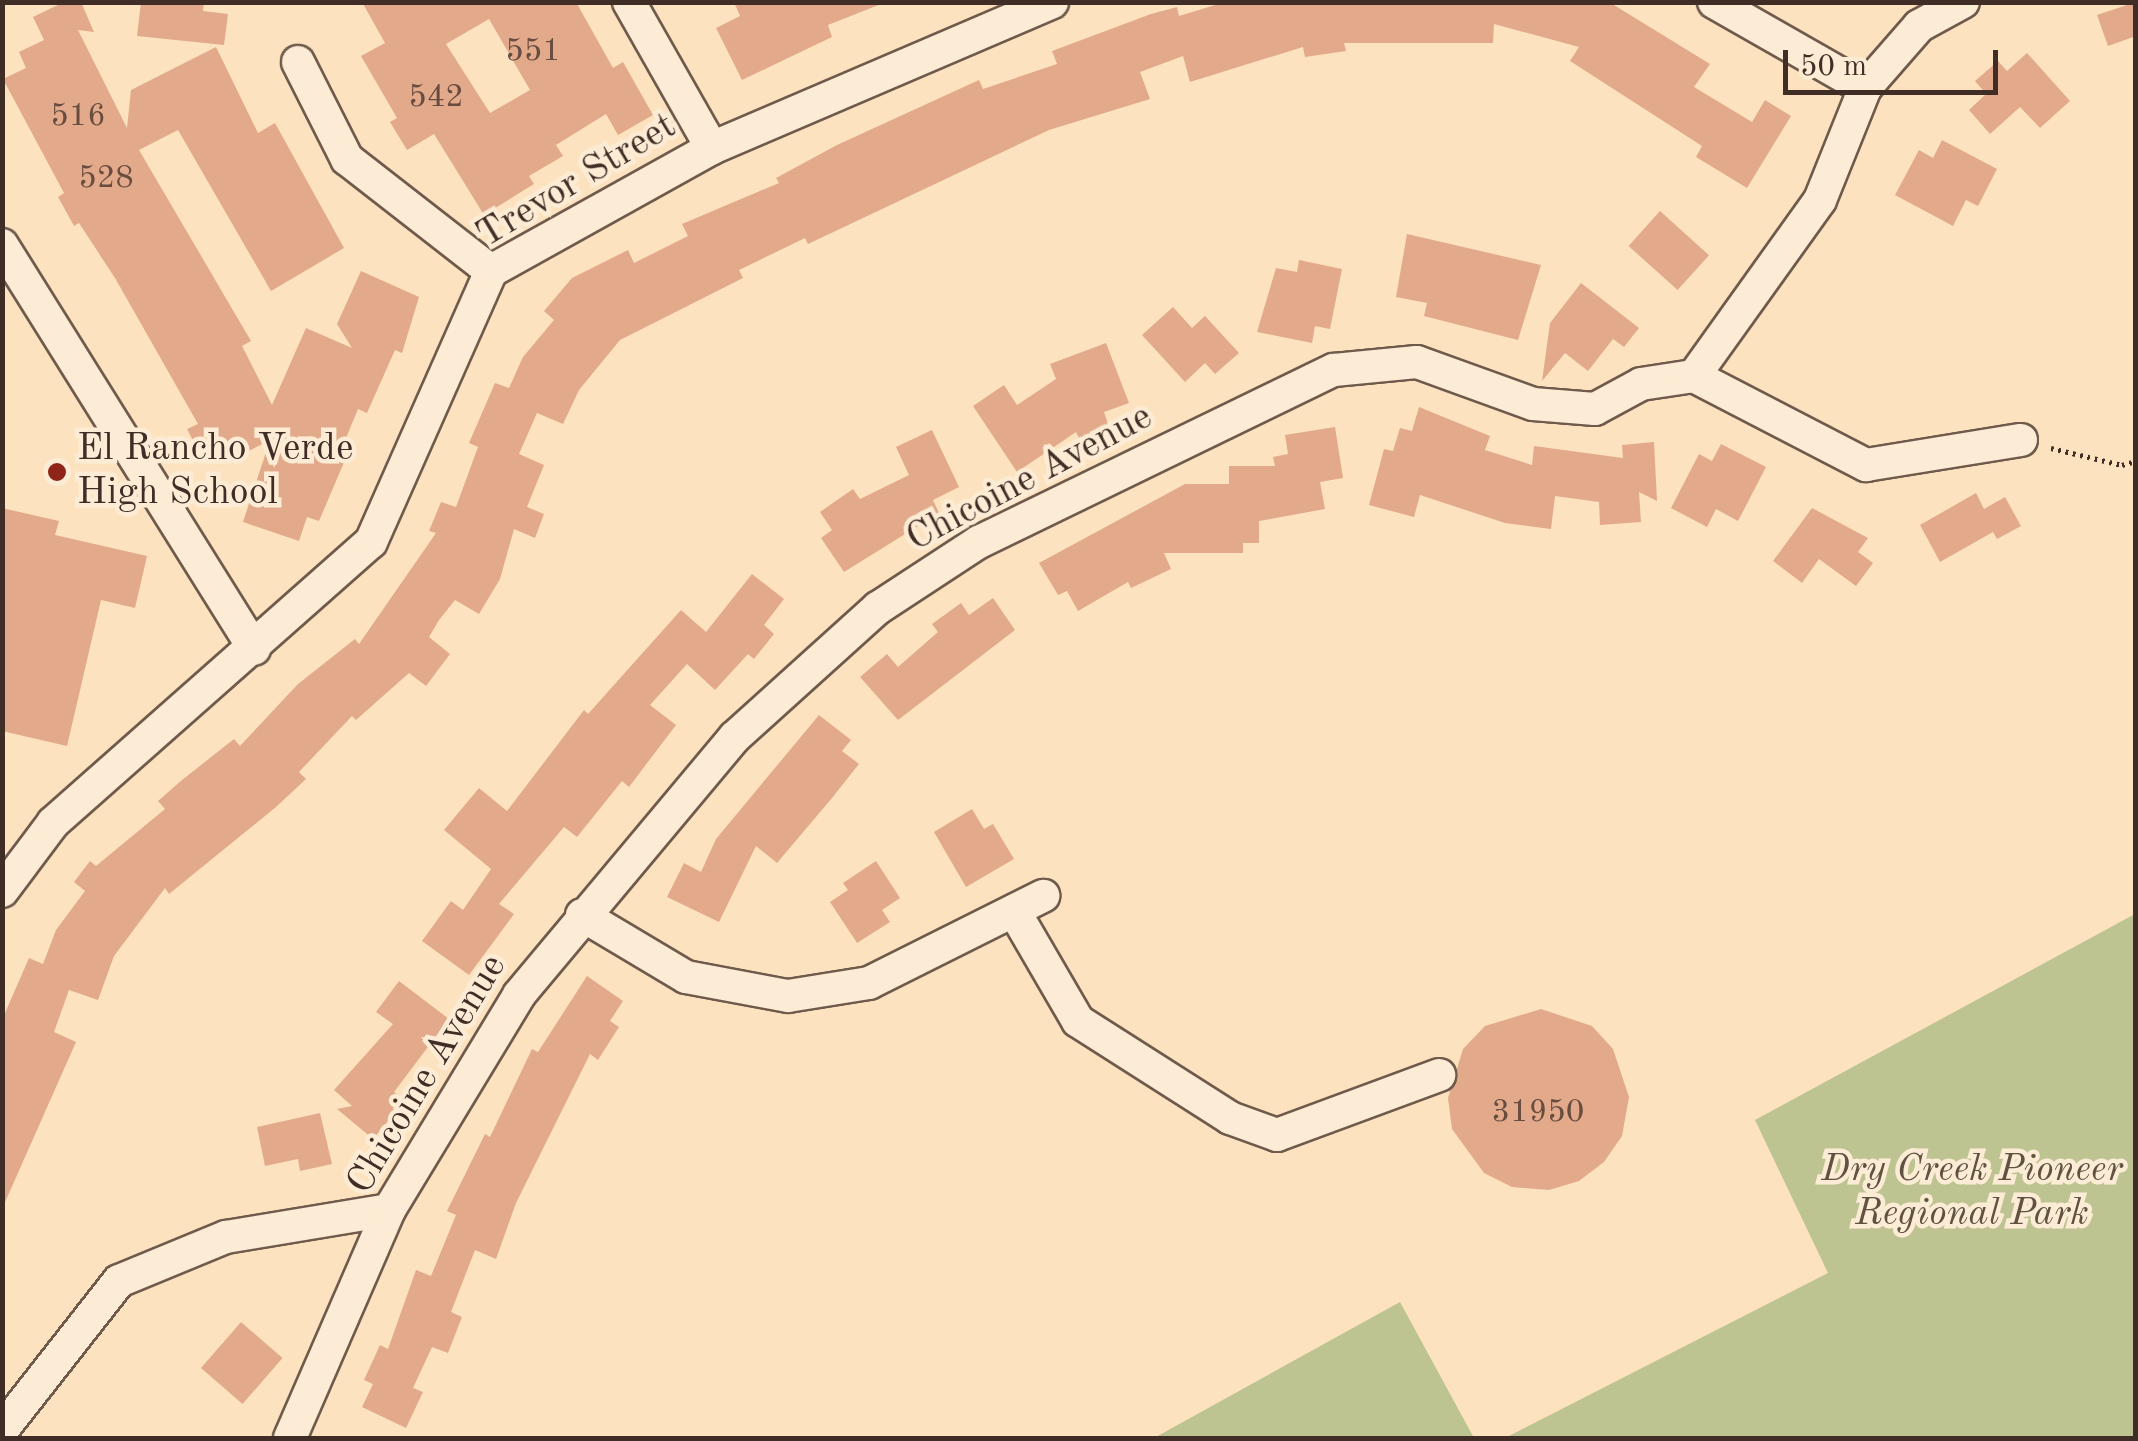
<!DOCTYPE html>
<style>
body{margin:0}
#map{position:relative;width:2138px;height:1441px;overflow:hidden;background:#fce2bf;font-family:"Old Standard TT",serif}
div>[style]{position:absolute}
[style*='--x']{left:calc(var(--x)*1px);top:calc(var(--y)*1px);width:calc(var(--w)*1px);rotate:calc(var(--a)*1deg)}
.green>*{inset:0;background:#bec392}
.building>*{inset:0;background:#e2aa8a;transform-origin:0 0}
.path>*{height:5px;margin-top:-2.5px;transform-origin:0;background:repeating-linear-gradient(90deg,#402d26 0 2.5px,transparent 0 7.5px)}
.roads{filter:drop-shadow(2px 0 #6f5a4c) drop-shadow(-2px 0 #6f5a4c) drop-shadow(0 2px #6f5a4c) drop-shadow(0 -2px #6f5a4c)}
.minor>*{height:32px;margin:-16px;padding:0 16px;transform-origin:16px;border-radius:16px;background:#fdecd5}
.dots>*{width:28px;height:28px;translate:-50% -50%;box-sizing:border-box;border:5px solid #fdecd5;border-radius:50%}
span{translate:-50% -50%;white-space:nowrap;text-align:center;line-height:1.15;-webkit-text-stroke:9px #fdecd5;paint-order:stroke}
.number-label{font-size:32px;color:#684c3f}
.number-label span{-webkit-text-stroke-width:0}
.street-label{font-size:38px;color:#402d26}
.poi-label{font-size:38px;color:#402d26}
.left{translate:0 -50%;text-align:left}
.park-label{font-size:38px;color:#605241;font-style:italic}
.frame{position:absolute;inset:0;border:5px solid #402d26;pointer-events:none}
.scale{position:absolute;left:1783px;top:50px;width:215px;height:45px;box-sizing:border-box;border:5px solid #402d26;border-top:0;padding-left:12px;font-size:30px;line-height:35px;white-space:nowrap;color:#402d26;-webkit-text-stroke:8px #fdecd5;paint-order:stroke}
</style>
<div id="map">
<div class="green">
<i style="clip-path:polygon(2135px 914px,2135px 1438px,1505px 1438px,1828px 1273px,1755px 1120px)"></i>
<i style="clip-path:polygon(1400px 1302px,1474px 1438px,1154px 1438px)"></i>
</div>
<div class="building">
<i style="clip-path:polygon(64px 2px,81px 2px,94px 32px,78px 30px,127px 128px,131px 90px,216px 47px,258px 133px,275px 123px,344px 248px,271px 291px,178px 130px,139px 150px,251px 341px,242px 346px,272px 405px,306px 328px,352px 348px,337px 324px,361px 271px,419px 297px,402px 353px,395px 350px,367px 413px,358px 409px,341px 450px,348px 453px,319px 521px,307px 517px,299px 541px,243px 522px,270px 440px,229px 461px,222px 446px,201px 456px,187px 429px,198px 424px,115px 278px,79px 223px,74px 226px,58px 197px,64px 193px,3px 79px,26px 68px,19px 52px,44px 40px,33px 17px)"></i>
<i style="clip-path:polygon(141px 2px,204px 2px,203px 11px,228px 14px,224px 45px,137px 36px)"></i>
<i style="clip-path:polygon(evenodd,362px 2px,576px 2px,613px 68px,623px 62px,653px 115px,618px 135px,606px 114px,556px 145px,563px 156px,529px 176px,534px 184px,484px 215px,434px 134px,407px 150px,390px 122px,397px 118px,361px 56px,385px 43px,362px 2px,489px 19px,530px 90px,490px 113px,446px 44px,489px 19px)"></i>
<i style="clip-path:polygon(734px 2px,881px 2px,881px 4px,828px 25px,832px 37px,742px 80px,716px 28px,740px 16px)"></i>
<i style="clip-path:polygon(1225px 2px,1609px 2px,1710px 64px,1694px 87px,1752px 122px,1765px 100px,1791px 116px,1747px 188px,1696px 157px,1702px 146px,1570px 61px,1579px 47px,1494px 24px,1493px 43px,1344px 43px,1346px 51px,1305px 57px,1303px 47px,1190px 82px,1183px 56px,1140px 72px,1150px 99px,1049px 130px,808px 244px,805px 238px,739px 270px,743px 278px,620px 340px,579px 390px,563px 424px,537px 413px,519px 454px,544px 465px,527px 507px,544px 514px,535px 538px,514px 529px,500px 579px,479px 614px,455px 600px,439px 620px,429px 637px,450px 654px,426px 686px,409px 673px,356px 720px,352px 716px,299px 772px,306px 779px,276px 807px,169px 894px,165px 888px,114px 956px,98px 1000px,69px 990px,54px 1032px,76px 1042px,2px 1209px,2px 1020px,29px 958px,43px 964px,56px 930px,85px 891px,74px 882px,90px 861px,96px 866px,165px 809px,158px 801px,182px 780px,234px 739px,240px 746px,298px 684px,355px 639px,359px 644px,436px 533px,429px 531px,441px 502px,456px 507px,478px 447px,469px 443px,495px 383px,509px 388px,523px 357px,554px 320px,544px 311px,572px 278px,628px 250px,634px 263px,688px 236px,682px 224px,779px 183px,776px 178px,837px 145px,979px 80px,983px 89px,1057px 64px,1052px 51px,1151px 14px,1177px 7px,1179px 16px)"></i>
<i style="clip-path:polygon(2136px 2px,2136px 36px,2108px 46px,2097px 15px)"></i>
<i style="clip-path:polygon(2027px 53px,2070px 101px,2040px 128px,2020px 107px,1990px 134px,1969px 110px,1986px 94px,1975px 81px,1998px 61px,2007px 71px)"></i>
<i style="clip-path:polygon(1942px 140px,1997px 169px,1978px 206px,1966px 200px,1953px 226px,1895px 195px,1919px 150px,1933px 158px)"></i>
<i style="left:1660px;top:211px;width:66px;height:47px;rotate:42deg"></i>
<i style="clip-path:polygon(1407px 234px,1541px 265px,1518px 340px,1424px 316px,1427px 303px,1396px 297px)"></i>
<i style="clip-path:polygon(1299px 260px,1342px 269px,1330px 329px,1315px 326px,1312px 343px,1257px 332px,1276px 268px,1297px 272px)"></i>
<i style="clip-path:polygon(1581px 283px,1639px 328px,1624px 347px,1613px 339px,1588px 371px,1565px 353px,1542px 381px,1550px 323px)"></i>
<i style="clip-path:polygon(1173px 307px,1192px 328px,1205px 316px,1239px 353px,1215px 374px,1205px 363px,1185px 382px,1142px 335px)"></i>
<i style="clip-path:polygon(1106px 343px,1129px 403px,1104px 412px,1109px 427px,1079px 438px,1076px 432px,1017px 472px,973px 406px,1004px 385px,1017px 405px,1056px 379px,1050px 364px)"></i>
<i style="clip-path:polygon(1419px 407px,1490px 436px,1485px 450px,1532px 465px,1534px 446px,1623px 458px,1622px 445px,1654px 442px,1657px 501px,1639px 492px,1641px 522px,1600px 525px,1599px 502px,1555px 496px,1551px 529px,1505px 523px,1420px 495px,1414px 517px,1369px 505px,1384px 449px,1393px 451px,1400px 428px,1412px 431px)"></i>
<i style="clip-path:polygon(1335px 427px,1343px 478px,1320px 482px,1325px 509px,1259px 521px,1259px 543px,1243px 543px,1243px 553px,1164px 553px,1171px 569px,1131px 588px,1128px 582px,1078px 611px,1067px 591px,1058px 595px,1039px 563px,1185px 484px,1229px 484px,1229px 466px,1275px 466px,1273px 457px,1288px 454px,1285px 435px)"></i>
<i style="clip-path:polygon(932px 430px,959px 487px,933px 500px,939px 513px,844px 572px,821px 538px,832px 530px,820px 512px,853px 489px,860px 499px,909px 475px,896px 447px)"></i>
<i style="clip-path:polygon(1721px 444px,1766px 467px,1738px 521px,1716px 509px,1707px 527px,1671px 508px,1699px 454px,1712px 461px)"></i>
<i style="clip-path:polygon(1976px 493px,1984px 509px,2005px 497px,2021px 526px,1997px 539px,1993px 532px,1940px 562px,1920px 525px)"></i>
<i style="clip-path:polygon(2px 508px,59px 521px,55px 535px,147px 556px,135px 608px,101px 600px,67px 746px,2px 731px)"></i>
<i style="clip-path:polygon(1812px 508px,1868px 538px,1858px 552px,1873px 563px,1856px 586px,1819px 559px,1802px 583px,1773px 561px)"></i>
<i style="clip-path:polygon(752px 574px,784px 599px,764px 625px,774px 634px,754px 659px,748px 654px,715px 690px,687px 664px,650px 705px,676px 725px,629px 787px,622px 781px,577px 837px,564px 827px,499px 904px,514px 914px,469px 975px,422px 941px,451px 901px,463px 910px,491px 869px,444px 830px,479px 788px,507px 811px,584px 710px,588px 714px,681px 610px,706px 632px)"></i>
<i style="clip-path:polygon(993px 598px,1015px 630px,898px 720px,860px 677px,887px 654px,898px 667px,938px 632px,932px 624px,961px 603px,969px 615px)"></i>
<i style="clip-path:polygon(819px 715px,851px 740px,842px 751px,859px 764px,832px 798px,777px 863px,756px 846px,719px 922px,667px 897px,684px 863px,701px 872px,716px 839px)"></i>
<i style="clip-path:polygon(972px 809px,984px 829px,993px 824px,1014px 859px,966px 887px,934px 832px)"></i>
<i style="clip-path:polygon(876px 861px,900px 898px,882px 910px,890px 922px,857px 943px,830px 902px,848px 890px,843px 883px)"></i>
<i style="clip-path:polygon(587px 976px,623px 1001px,610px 1021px,619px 1027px,598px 1060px,590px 1054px,516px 1203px,496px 1259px,475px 1250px,451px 1312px,462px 1317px,448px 1353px,432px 1347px,413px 1388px,423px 1392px,406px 1428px,362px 1407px,373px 1384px,364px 1380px,380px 1345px,388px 1349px,416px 1270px,431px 1276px,456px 1215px,447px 1211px,485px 1134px,490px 1137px,532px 1049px,538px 1052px)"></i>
<i style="clip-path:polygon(399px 981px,449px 1019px,394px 1092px,405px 1101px,373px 1139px,337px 1109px,352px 1106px,334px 1090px,393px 1024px,376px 1012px)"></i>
<i style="clip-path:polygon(1541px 1009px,1592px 1026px,1613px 1049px,1629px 1097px,1622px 1136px,1604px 1162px,1579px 1181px,1549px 1190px,1512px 1187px,1484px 1173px,1452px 1129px,1448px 1098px,1463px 1049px,1485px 1026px)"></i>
<i style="clip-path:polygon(320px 1113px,332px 1164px,300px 1171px,298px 1159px,265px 1166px,257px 1127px)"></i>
<i style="left:241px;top:1322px;width:55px;height:61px;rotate:41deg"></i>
</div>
<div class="path">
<i style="--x:2051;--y:448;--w:73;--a:13.5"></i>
<i style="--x:2122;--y:465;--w:15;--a:-16"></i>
</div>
<div class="roads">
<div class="minor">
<i style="--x:629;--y:2;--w:168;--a:60.4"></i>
<i style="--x:1714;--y:2;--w:174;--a:29.7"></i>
<i style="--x:298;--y:62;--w:109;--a:63.2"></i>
<i style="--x:347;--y:159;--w:182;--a:37.9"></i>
<i style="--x:2;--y:245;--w:476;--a:58"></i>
<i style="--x:1694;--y:376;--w:194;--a:27.4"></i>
<i style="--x:1866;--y:465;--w:157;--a:-9.2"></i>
<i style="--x:2;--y:891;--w:85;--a:-53.1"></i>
<i style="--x:53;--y:823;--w:424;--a:-41.5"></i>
<i style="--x:371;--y:542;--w:296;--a:-66.1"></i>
<i style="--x:491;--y:271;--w:253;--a:-29.1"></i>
<i style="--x:712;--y:148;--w:370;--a:-23.2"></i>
<i style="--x:1014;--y:911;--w:127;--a:59.8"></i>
<i style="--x:1078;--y:1021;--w:180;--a:32.5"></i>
<i style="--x:1230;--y:1118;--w:50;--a:19.9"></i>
<i style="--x:1277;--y:1135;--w:173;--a:-20.3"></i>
<i style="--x:582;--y:915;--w:121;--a:30.8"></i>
<i style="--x:686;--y:977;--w:104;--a:10.6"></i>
<i style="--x:788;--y:996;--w:82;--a:-9.1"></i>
<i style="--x:869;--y:983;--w:195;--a:-26.6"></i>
<i style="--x:2;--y:1430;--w:189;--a:-51.9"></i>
<i style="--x:119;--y:1281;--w:116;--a:-22.4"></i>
<i style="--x:226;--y:1237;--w:165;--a:-9.4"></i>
<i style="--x:290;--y:1438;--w:249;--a:-66.5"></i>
<i style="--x:389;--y:1210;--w:251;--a:-58.8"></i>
<i style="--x:519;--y:995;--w:336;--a:-50.1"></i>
<i style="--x:735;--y:737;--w:193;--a:-42.1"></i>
<i style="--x:878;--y:608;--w:121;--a:-33.2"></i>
<i style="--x:979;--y:542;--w:394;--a:-25.9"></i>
<i style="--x:1334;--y:370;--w:83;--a:-5.5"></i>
<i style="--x:1417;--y:362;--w:123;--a:19.9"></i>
<i style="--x:1533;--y:404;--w:62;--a:4.6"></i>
<i style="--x:1595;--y:409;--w:52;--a:-28.5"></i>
<i style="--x:1641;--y:384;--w:54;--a:-8.6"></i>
<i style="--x:1694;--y:376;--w:216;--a:-54.4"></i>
<i style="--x:1820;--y:200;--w:121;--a:-68.1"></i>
<i style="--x:1865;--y:88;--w:82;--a:-48.9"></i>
<i style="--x:1919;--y:26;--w:50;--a:-28.6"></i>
</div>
</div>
<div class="dots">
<i style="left:57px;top:472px;background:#8f2418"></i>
</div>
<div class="number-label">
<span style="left:533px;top:52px">551</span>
<span style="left:436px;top:98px">542</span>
<span style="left:78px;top:117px">516</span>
<span style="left:106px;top:179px">528</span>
<span style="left:1538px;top:1113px">31950</span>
</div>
<div class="street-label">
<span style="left:577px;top:182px;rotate:-31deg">Trevor Street</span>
<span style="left:1030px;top:479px;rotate:-28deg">Chicoine Avenue</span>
<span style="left:428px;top:1075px;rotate:-59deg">Chicoine Avenue</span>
</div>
<div class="poi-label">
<span class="left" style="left:77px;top:472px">El Rancho Verde<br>High School</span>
</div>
<div class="park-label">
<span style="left:1972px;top:1193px">Dry Creek Pioneer<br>Regional Park</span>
</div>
<div class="frame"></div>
<div class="scale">50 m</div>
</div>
